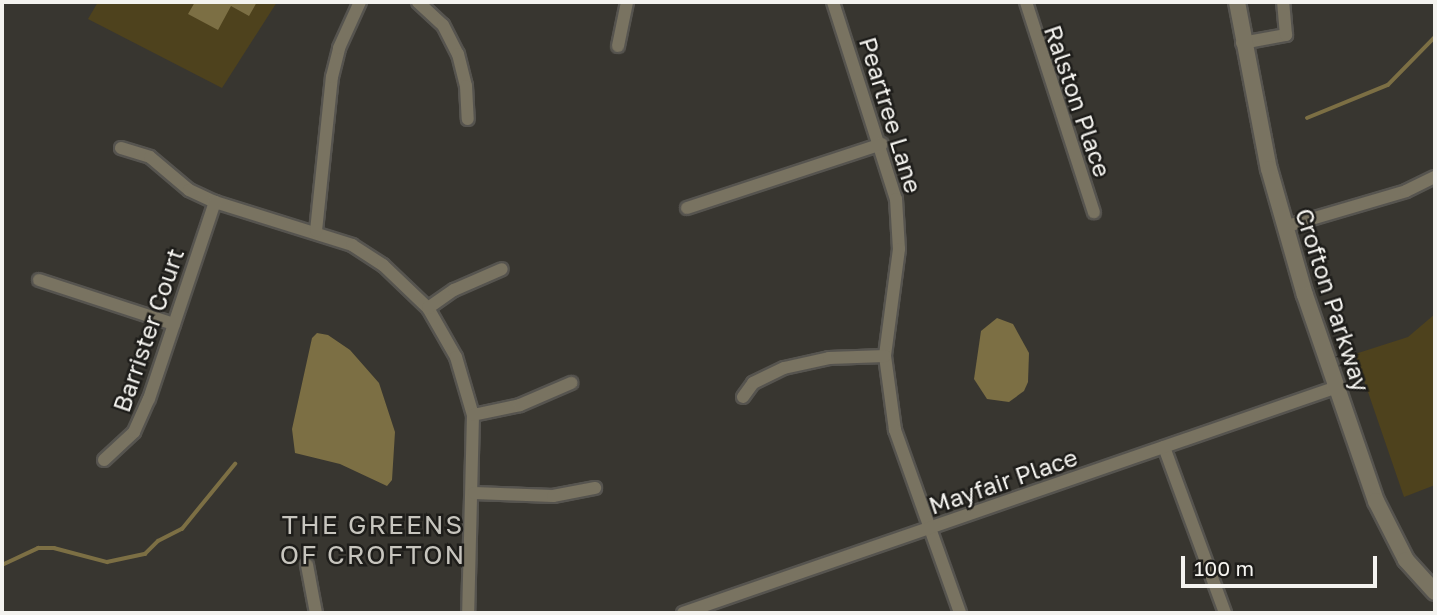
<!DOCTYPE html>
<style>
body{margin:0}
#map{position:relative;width:1437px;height:615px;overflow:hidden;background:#383630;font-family:"Golos Text",sans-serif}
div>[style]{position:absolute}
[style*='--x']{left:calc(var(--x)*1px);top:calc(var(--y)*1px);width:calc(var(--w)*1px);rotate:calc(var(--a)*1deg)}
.green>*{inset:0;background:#4e421d}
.water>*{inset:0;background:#7c6f44}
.stream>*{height:3.5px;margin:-1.75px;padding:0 1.75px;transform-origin:1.75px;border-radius:1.75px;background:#7c6f44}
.roads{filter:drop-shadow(2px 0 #56544f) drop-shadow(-2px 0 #56544f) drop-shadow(0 2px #56544f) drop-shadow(0 -2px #56544f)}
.minor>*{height:12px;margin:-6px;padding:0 6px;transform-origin:6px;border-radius:6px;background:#797361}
.tertiary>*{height:16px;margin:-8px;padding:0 8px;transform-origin:8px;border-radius:8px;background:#797361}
span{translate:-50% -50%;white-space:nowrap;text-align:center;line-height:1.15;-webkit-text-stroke:5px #1e1d1a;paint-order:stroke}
.street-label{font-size:24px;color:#f4f3ef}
.neighbourhood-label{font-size:26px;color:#c7c5be;letter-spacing:2px}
.frame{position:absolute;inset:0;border:4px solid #f4f3ef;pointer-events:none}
.scale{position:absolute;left:1181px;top:556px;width:196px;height:32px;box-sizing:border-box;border:4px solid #f4f3ef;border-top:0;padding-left:9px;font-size:21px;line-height:24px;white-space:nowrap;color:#f4f3ef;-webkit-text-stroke:5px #1e1d1a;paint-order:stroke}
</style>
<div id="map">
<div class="green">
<i style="clip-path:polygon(98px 2px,277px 2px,222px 88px,88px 19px)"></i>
<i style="clip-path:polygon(1435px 314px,1435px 485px,1404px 497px,1355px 354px,1408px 337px)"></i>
</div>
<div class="water">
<i style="clip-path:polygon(195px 2px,257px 2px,249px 16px,231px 6px,218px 30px,188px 14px)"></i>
<i style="clip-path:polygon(997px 318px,1013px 324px,1029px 353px,1028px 382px,1024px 391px,1009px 402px,987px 399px,974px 379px,981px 331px)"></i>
<i style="clip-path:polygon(317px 333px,328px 335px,350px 350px,379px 383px,395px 432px,392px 480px,387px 486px,340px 464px,295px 453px,292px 429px,312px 338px)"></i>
</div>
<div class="stream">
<i style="--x:1307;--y:118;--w:87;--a:-22.2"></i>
<i style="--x:1388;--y:85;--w:67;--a:-45.6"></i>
<i style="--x:2;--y:565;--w:40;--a:-25"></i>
<i style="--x:38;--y:548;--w:16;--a:0"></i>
<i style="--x:54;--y:548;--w:55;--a:14.8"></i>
<i style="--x:107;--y:562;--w:39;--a:-12"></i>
<i style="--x:145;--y:554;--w:18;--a:-45"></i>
<i style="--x:158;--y:541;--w:27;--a:-27"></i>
<i style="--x:182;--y:529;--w:84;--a:-50.8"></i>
</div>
<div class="roads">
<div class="minor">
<i style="--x:418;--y:2;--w:34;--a:43"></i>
<i style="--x:443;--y:25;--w:33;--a:63"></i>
<i style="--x:458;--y:54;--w:33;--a:76"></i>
<i style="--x:466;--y:86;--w:33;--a:87"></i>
<i style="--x:833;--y:2;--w:207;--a:72.3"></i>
<i style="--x:896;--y:199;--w:50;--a:86.6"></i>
<i style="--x:899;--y:249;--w:108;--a:97.5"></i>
<i style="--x:885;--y:356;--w:75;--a:82.3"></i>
<i style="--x:895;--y:430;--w:194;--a:70.4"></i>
<i style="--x:1026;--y:2;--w:221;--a:72.1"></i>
<i style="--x:1242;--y:43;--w:45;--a:-10.3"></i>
<i style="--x:1286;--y:35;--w:33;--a:-95"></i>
<i style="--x:618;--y:46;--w:45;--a:-78.4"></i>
<i style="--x:121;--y:148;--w:30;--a:17"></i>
<i style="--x:150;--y:157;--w:51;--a:40.2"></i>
<i style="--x:189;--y:190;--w:29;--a:25"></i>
<i style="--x:215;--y:202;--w:144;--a:17.4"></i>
<i style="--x:352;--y:245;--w:37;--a:33"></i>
<i style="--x:383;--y:265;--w:62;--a:43.7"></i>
<i style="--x:428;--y:308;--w:56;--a:60.3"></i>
<i style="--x:456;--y:357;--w:60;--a:73.7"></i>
<i style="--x:473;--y:415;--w:198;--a:91.4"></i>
<i style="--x:687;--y:208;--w:205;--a:-18.2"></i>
<i style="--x:1284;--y:227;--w:127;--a:-16.4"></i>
<i style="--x:1406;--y:191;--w:32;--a:-26"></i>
<i style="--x:316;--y:231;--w:155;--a:-84.1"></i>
<i style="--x:332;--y:77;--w:30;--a:-76"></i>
<i style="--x:339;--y:48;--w:51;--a:-65.5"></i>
<i style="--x:39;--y:280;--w:142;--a:18.1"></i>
<i style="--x:428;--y:308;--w:32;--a:-35"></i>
<i style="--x:454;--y:290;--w:52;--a:-23.6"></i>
<i style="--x:743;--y:397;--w:17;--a:-54"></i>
<i style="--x:753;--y:383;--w:34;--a:-26"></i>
<i style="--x:784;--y:368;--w:46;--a:-12.5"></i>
<i style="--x:829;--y:358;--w:56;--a:-2"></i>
<i style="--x:473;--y:415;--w:48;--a:-12"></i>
<i style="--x:520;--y:405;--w:56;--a:-23.3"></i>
<i style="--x:1164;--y:447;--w:177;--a:69.8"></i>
<i style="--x:104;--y:460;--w:41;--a:-43"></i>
<i style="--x:134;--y:432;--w:36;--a:-66"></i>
<i style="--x:149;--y:399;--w:208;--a:-71.5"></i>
<i style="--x:474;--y:493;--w:79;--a:2.2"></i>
<i style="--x:553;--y:496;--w:43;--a:-10.8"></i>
<i style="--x:307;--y:565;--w:49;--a:79.4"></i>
<i style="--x:683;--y:613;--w:692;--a:-19.06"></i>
</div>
<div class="tertiary">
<i style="--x:1237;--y:2;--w:170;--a:79.2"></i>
<i style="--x:1269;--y:169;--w:131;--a:74.1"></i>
<i style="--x:1305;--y:295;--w:218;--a:71"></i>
<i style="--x:1376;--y:501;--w:66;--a:63"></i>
<i style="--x:1406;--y:560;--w:43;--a:47.8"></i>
</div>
</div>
<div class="street-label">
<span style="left:1078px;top:101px;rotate:71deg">Ralston Place</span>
<span style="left:891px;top:115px;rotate:73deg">Peartree Lane</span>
<span style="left:1333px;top:300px;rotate:72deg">Crofton Parkway</span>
<span style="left:148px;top:330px;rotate:-71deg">Barrister Court</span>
<span style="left:1003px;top:481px;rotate:-19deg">Mayfair Place</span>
</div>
<div class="neighbourhood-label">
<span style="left:373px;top:540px">THE GREENS<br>OF CROFTON</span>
</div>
<div class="frame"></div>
<div class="scale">100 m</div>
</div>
